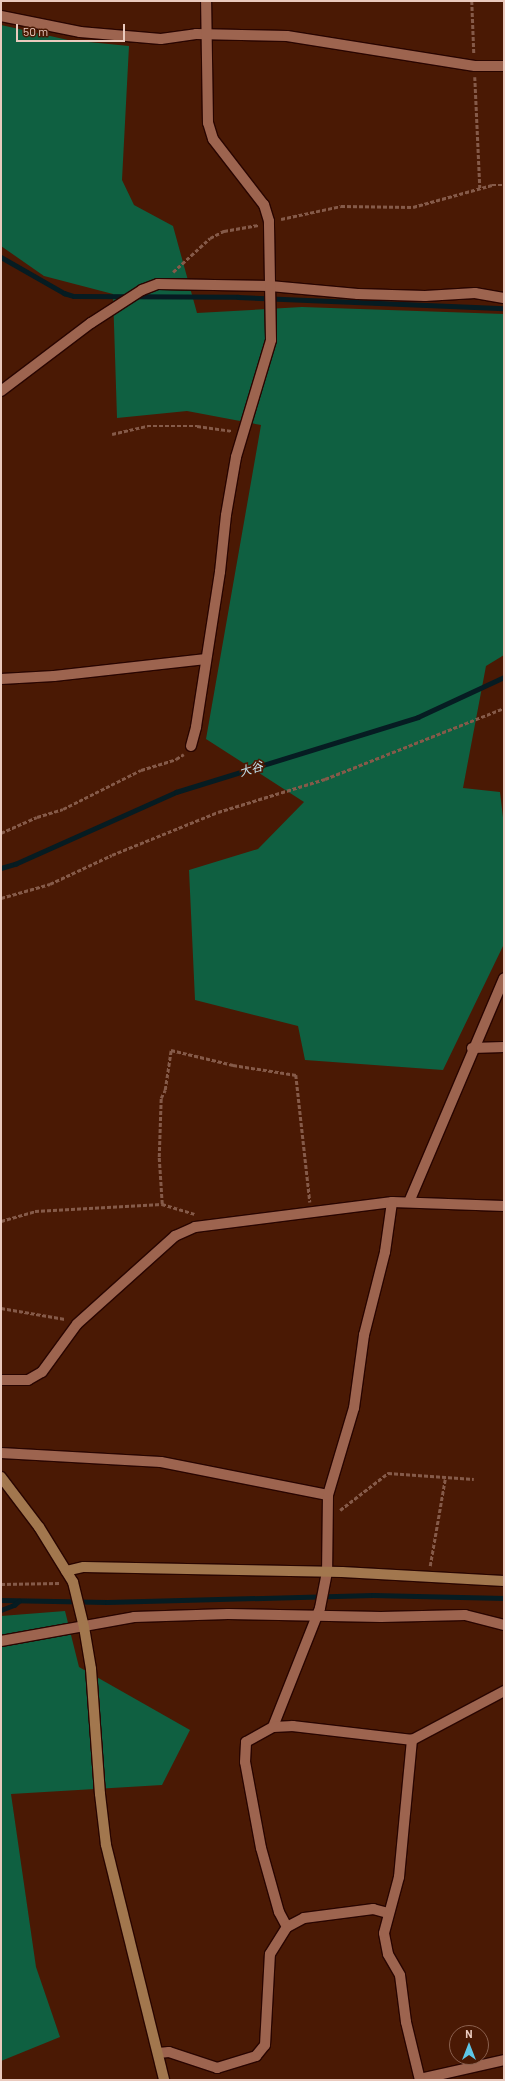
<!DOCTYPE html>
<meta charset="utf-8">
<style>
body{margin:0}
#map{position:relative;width:505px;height:2081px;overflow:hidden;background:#4a1904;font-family:Barlow,"Noto Sans JP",sans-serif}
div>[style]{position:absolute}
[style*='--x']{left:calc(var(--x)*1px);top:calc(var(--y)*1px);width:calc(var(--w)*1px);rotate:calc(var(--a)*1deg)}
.forest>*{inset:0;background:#0f6041}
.stream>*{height:4.5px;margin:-2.25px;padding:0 2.25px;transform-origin:2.25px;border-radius:2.25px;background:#061c22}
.path>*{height:2.5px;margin-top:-1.25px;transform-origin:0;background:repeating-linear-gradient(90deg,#855a49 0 4px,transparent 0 6px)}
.roads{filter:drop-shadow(1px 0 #290500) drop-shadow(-1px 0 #290500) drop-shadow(0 1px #290500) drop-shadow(0 -1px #290500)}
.street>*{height:10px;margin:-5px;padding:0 5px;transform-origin:5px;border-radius:5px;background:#9d644f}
.secondary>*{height:10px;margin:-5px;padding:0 5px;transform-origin:5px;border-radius:5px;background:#a2774e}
span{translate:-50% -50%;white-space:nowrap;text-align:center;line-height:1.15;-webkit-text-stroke:3.5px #4a1904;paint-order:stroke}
.water-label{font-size:12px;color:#c4e4ef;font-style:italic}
.frame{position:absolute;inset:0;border:2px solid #eacabe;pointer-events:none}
.north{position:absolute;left:449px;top:2025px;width:40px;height:40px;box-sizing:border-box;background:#4a1904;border:1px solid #8a604e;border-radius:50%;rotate:0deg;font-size:11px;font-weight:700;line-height:16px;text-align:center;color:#eacabe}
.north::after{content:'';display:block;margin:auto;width:14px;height:18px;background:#5dc7e8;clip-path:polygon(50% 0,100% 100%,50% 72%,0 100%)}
.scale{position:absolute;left:16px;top:24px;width:109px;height:18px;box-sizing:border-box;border:2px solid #eacabe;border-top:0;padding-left:5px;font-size:12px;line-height:14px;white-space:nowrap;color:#eacabe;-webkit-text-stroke:3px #4a1904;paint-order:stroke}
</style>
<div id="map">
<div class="forest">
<i style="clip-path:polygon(1px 25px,68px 40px,129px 46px,122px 180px,134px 205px,173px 226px,197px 313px,302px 307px,504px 314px,504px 655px,486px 666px,463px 788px,500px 792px,504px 826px,504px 944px,443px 1070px,305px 1060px,298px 1026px,195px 1000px,189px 870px,258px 849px,304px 802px,206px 739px,261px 425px,187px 411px,117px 418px,113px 294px,44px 276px,1px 246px)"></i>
<i style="clip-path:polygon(65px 1611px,79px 1667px,190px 1730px,162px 1785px,11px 1794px,36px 1967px,60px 2037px,1px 2061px,1px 1616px)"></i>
</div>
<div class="stream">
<i style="--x:1;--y:257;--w:73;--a:29.7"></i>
<i style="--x:64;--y:293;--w:10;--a:17"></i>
<i style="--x:74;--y:296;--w:164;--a:0.3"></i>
<i style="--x:238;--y:297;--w:266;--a:2.4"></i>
<i style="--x:1;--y:868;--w:15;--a:-16"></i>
<i style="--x:15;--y:864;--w:176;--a:-24.1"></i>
<i style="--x:176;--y:792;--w:253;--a:-17.2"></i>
<i style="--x:418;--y:717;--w:95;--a:-24.9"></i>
<i style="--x:1;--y:1600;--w:106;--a:1.1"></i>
<i style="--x:107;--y:1602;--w:266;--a:-1.5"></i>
<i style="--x:373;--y:1595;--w:131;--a:1.3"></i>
<i style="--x:1;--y:1610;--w:14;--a:-21"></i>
<i style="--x:14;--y:1605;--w:6;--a:-39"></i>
</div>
<div class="path">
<i style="--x:472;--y:1;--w:53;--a:87.8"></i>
<i style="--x:475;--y:77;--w:111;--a:87.4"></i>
<i style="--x:281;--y:219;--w:61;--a:-12.2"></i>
<i style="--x:341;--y:206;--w:72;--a:0.8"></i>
<i style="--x:413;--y:207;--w:82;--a:-15.6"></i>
<i style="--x:492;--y:185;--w:12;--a:0"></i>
<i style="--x:173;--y:272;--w:50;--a:-42.6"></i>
<i style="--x:210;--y:238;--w:16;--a:-27"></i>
<i style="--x:224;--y:231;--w:35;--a:-10"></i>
<i style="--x:112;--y:434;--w:36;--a:-13"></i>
<i style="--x:147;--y:426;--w:50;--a:0"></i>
<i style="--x:197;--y:426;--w:35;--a:8"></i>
<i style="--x:1;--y:833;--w:39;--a:-24"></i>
<i style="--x:37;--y:817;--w:27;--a:-17"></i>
<i style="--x:63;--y:809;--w:87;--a:-26.6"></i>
<i style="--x:141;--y:770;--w:37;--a:-17"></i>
<i style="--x:176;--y:759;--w:9;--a:-32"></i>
<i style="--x:1;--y:898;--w:51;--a:-15.9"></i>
<i style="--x:50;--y:884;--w:68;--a:-25.1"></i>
<i style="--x:112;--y:855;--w:114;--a:-22.1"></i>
<i style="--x:218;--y:812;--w:112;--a:-17.1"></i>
<i style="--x:325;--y:779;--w:193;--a:-21.6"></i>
<i style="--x:162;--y:1204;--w:47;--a:-93.7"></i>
<i style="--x:159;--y:1157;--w:59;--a:-88.1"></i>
<i style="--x:161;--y:1098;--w:9;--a:-63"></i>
<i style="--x:165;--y:1090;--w:40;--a:-81.5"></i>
<i style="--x:171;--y:1050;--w:64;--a:13.6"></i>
<i style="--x:233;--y:1065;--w:64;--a:9"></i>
<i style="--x:296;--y:1075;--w:128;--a:83.7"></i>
<i style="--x:1;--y:1221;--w:35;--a:-16"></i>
<i style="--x:35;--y:1211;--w:127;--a:-3.2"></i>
<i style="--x:162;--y:1204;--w:34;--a:17"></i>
<i style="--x:1;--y:1308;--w:65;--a:9.8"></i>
<i style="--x:340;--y:1510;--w:61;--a:-37.6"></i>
<i style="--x:388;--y:1473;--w:86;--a:4"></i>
<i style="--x:430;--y:1566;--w:88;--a:-80.2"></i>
<i style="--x:1;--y:1584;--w:59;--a:-1"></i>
</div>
<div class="roads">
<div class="street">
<i style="--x:1;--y:16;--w:81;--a:11.4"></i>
<i style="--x:80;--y:32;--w:81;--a:4.9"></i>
<i style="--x:161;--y:39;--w:35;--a:-8"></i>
<i style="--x:196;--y:34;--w:91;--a:1.3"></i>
<i style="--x:287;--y:36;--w:190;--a:9.1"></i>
<i style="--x:475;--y:66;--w:29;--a:0"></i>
<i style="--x:1;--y:391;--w:113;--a:-37.1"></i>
<i style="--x:91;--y:323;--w:61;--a:-32.9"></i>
<i style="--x:142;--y:290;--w:17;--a:-21"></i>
<i style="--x:158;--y:284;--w:112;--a:1"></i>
<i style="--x:270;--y:286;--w:88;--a:5.2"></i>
<i style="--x:358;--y:294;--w:67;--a:1.7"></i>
<i style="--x:425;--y:296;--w:50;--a:-3.4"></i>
<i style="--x:475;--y:293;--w:29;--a:10"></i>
<i style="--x:1;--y:679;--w:53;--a:-3.2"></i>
<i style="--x:54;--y:676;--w:153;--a:-6.4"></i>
<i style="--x:191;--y:746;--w:20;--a:-75"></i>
<i style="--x:196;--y:727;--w:157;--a:-81.2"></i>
<i style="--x:220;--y:572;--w:57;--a:-84"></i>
<i style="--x:226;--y:515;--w:59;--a:-80.2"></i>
<i style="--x:236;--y:457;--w:122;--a:-73.3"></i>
<i style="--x:271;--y:340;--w:119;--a:-91"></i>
<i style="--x:269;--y:221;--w:17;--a:-107"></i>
<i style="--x:264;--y:205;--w:83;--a:-127.7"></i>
<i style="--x:213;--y:139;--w:17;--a:-107"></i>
<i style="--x:208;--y:123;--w:122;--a:-90.9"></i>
<i style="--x:472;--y:1048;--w:32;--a:-2"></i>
<i style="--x:409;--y:1202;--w:243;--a:-67"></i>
<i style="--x:1;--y:1380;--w:27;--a:0"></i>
<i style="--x:28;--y:1380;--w:16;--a:-30"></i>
<i style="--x:42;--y:1372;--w:59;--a:-53.9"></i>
<i style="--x:77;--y:1324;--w:132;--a:-41.9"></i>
<i style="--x:175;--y:1236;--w:22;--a:-24"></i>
<i style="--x:195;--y:1227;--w:199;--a:-7.2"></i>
<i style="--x:392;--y:1202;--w:112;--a:2"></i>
<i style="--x:1;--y:1453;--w:160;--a:3.2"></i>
<i style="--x:161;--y:1462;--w:170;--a:11.2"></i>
<i style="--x:328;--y:1495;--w:77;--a:90.7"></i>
<i style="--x:327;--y:1572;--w:37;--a:101"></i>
<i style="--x:320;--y:1608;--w:128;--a:111.6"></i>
<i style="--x:328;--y:1495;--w:91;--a:-73.4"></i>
<i style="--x:354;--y:1408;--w:74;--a:-82.2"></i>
<i style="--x:364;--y:1335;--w:86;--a:-75.8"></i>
<i style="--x:385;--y:1252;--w:50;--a:-82"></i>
<i style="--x:1;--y:1641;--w:135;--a:-10.2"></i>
<i style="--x:134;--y:1617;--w:94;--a:-1.8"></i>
<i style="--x:228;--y:1614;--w:153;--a:1.1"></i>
<i style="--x:381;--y:1617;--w:84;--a:-1.4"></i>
<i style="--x:465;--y:1615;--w:40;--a:14.4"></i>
<i style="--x:287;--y:1927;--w:17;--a:-118"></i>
<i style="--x:279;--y:1912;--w:66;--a:-105.7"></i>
<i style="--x:261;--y:1848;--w:87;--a:-100.5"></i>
<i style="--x:245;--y:1762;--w:20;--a:-87"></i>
<i style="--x:246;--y:1742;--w:31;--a:-29"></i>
<i style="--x:273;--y:1727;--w:20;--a:-3"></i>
<i style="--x:293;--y:1726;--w:120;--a:6.7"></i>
<i style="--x:158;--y:2053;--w:11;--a:-5"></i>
<i style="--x:169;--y:2052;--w:51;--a:18.4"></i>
<i style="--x:217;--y:2068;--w:41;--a:-17.1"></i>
<i style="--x:256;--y:2056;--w:14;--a:-51"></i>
<i style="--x:265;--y:2045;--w:91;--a:-86.9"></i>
<i style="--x:270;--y:1954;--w:32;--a:-58"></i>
<i style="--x:287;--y:1927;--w:19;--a:-28"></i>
<i style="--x:304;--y:1918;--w:70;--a:-7.4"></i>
<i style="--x:373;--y:1909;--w:16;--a:15"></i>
<i style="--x:420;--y:2079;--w:86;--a:-12.7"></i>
<i style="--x:420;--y:2080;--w:60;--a:-103.6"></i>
<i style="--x:406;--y:2022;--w:47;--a:-97.3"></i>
<i style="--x:400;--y:1975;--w:24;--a:-120"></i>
<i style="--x:388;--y:1954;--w:21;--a:-101"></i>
<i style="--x:384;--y:1933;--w:58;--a:-75"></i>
<i style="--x:399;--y:1877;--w:138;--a:-84.6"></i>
<i style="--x:412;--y:1740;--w:104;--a:-28"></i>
</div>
<div class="secondary">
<i style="--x:1;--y:1477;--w:63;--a:52.8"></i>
<i style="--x:39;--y:1527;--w:65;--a:58.3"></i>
<i style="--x:73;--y:1582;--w:46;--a:76.3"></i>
<i style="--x:84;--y:1627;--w:43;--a:80.5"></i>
<i style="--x:91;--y:1669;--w:125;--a:85.9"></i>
<i style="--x:100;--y:1794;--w:51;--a:83.3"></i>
<i style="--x:106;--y:1845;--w:242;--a:76.1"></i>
<i style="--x:66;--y:1571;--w:18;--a:-13"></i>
<i style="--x:84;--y:1567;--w:258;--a:1.1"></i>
<i style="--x:342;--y:1572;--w:162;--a:3.2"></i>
</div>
</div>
<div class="water-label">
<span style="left:251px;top:769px;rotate:-17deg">大谷</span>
</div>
<div class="frame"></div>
<div class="north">N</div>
<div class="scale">50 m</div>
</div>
